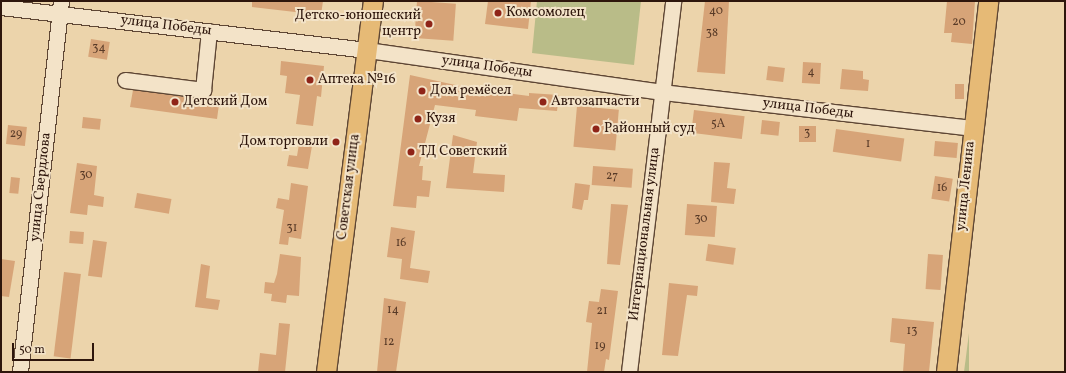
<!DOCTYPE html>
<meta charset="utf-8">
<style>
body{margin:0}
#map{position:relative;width:1066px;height:373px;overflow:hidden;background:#ecd4ab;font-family:Vollkorn,serif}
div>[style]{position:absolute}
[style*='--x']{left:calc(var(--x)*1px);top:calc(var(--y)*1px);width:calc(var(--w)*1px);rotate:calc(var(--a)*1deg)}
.green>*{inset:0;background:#b9bc88}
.building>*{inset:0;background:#d7a478;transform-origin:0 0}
.roads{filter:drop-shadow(1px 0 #5e4634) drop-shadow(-1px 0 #5e4634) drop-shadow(0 1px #5e4634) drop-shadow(0 -1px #5e4634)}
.minor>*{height:15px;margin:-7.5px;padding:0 7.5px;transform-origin:7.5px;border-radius:7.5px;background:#f3e3c8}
.major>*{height:19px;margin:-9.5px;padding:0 9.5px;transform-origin:9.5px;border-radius:9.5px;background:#e6ba76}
.dots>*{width:11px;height:11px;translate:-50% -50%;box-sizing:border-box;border:2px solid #f3e3c8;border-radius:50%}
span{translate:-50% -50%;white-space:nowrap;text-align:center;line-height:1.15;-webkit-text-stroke:4px #f3e3c8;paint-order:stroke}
.number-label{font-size:12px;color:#583a27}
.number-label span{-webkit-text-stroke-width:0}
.poi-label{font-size:14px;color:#2e160c}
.left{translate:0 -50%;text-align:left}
.right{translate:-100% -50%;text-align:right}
.street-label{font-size:14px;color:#2e160c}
.frame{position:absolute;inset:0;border:2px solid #2e160c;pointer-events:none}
.scale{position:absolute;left:12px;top:343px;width:82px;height:18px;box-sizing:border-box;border:2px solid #2e160c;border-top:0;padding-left:5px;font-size:12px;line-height:14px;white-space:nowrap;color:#2e160c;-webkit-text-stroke:3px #f3e3c8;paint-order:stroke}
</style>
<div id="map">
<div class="green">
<i style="clip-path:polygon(537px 1px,641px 1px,634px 65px,532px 53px)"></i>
<i style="clip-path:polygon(969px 333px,969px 372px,964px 372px)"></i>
</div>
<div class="building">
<i style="clip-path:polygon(252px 1px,323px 1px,321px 15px,252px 7px)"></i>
<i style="left:417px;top:1px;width:39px;height:37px;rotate:4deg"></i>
<i style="clip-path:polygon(488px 1px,531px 1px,528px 29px,485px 24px)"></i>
<i style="clip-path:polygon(705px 1px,729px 1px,725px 74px,697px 72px)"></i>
<i style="clip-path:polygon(947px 1px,975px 1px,972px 44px,951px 42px,952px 33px,944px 33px)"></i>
<i style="left:91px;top:39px;width:19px;height:18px;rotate:9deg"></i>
<i style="clip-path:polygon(281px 61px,324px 66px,321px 97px,317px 96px,313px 126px,296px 124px,300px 95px,285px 93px,287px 76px,280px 75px)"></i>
<i style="left:803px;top:62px;width:18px;height:21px;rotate:3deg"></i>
<i style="left:768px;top:66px;width:17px;height:14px;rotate:7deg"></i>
<i style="clip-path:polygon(842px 69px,863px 71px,863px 79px,869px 80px,868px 91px,840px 89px)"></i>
<i style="clip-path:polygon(410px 75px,469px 88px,529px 96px,529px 93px,559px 95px,557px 111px,519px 108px,517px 121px,475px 116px,476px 110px,435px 105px,419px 166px,423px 166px,422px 180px,431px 181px,429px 197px,417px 196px,416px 208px,393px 206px)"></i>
<i style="left:955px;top:84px;width:9px;height:15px"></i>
<i style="clip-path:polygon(133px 90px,202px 99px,220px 97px,217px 119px,130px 107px)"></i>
<i style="left:577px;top:106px;width:42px;height:41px;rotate:5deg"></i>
<i style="left:694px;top:110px;width:51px;height:23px;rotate:7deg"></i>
<i style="left:83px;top:117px;width:18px;height:11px;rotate:6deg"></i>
<i style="left:762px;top:120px;width:18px;height:14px;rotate:6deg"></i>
<i style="left:8px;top:125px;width:19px;height:19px;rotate:6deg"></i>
<i style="left:799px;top:126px;width:17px;height:16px"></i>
<i style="left:836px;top:129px;width:69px;height:23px;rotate:8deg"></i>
<i style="clip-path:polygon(453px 135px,477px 142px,473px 173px,505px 175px,504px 192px,446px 188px)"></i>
<i style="left:935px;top:141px;width:23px;height:15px;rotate:5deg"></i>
<i style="clip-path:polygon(299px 144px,312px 146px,308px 169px,287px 166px,289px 155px,297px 156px)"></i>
<i style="clip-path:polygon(714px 162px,730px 163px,727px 188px,736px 189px,734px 204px,711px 202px)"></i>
<i style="clip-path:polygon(77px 163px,97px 166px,94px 195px,104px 197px,103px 207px,88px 205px,87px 215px,70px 213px)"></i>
<i style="left:593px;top:166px;width:40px;height:19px;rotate:4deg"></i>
<i style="left:935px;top:176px;width:18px;height:23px;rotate:9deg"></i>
<i style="left:11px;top:177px;width:9px;height:16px;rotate:6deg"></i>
<i style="clip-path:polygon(291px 183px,308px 186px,301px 239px,289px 237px,288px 245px,279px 244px,284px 210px,276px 208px,278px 198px,289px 200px)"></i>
<i style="clip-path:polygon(575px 183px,590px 185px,588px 200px,584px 200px,582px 210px,572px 208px)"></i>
<i style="left:137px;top:193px;width:35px;height:15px;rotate:10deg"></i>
<i style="clip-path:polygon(611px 204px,628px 205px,620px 265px,607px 264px)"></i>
<i style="left:687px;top:204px;width:30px;height:31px;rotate:4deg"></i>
<i style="clip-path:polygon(391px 227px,415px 231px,410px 268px,430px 271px,428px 283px,400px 279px,402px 259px,387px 257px)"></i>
<i style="left:70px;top:231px;width:14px;height:12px;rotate:4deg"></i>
<i style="left:93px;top:240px;width:14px;height:36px;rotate:8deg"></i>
<i style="left:708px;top:244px;width:28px;height:17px;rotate:8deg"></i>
<i style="clip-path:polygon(280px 254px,301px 257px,299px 296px,287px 295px,286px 303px,271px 301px,272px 294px,264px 293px,265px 282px,274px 283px,277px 274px)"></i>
<i style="left:928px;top:254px;width:15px;height:35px;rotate:4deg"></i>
<i style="clip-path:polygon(1px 259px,15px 261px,9px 297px,1px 296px)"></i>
<i style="clip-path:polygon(201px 264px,210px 266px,206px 298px,220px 300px,218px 310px,195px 307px)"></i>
<i style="left:64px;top:272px;width:17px;height:85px;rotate:7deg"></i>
<i style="clip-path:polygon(669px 283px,698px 286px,697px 296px,687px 295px,678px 356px,662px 355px)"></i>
<i style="clip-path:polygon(601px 289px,618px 291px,609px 360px,606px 359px,604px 372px,587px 372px,592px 323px,586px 322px,589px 301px,599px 302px)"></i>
<i style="clip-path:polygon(384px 298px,406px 302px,396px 372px,377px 372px)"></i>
<i style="clip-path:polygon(892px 318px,934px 322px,929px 372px,903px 372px,905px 344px,890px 342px)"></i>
<i style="clip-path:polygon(279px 323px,290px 324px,285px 372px,258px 372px,260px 353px,276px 355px)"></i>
</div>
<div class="roads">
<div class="minor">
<i style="--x:1;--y:7;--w:369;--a:6.7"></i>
<i style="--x:367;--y:50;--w:298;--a:8.1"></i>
<i style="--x:662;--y:92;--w:313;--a:6.6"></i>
<i style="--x:125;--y:80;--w:79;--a:7.3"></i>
<i style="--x:203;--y:90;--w:59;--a:-84.2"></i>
<i style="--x:20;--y:372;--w:373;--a:-83.7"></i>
<i style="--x:629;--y:372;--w:374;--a:-83.2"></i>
</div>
<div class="major">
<i style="--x:326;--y:372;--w:374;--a:-82.8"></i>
<i style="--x:946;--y:372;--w:373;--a:-83.5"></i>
</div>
</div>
<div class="dots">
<i style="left:498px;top:13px;background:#8f2418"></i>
<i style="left:429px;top:24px;background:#8f2418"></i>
<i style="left:310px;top:80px;background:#8f2418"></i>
<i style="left:422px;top:91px;background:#8f2418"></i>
<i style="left:175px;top:102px;background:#8f2418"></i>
<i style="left:543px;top:102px;background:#8f2418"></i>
<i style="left:418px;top:119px;background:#8f2418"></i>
<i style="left:596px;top:129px;background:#8f2418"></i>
<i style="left:336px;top:142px;background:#8f2418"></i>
<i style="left:411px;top:152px;background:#8f2418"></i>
</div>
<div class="number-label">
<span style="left:716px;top:12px">40</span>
<span style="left:959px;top:23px">20</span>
<span style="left:712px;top:34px">38</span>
<span style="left:99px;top:49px">34</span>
<span style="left:811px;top:73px">4</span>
<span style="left:718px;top:125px">5А</span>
<span style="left:807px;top:134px">3</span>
<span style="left:16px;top:135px">29</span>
<span style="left:868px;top:145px">1</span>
<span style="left:86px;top:176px">30</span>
<span style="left:612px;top:177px">27</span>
<span style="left:942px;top:189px">16</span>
<span style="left:701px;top:220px">30</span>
<span style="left:292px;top:229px">31</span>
<span style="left:401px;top:244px">16</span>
<span style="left:393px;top:311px">14</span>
<span style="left:602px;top:312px">21</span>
<span style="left:912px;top:332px">13</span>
<span style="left:389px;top:343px">12</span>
<span style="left:600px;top:347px">19</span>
</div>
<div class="poi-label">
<span class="left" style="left:506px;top:13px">Комсомолец</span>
<span class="right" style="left:421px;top:24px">Детско-юношеский<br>центр</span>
<span class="left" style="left:318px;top:80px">Аптека №16</span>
<span class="left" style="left:430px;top:91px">Дом ремёсел</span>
<span class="left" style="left:183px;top:102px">Детский Дом</span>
<span class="left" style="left:551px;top:102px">Автозапчасти</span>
<span class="left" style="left:426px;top:119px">Кузя</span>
<span class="left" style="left:604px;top:129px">Районный суд</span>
<span class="right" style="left:328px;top:142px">Дом торговли</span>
<span class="left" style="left:419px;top:152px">ТД Советский</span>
</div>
<div class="street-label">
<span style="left:166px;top:26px;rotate:7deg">улица Победы</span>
<span style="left:487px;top:67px;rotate:8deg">улица Победы</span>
<span style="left:808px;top:109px;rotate:7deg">улица Победы</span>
<span style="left:966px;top:186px;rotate:-84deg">улица Ленина</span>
<span style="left:41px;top:187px;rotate:-84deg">улица Свердлова</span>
<span style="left:349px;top:187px;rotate:-83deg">Советская улица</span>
<span style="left:645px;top:234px;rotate:-83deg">Интернациональная улица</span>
</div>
<div class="frame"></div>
<div class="scale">50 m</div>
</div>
